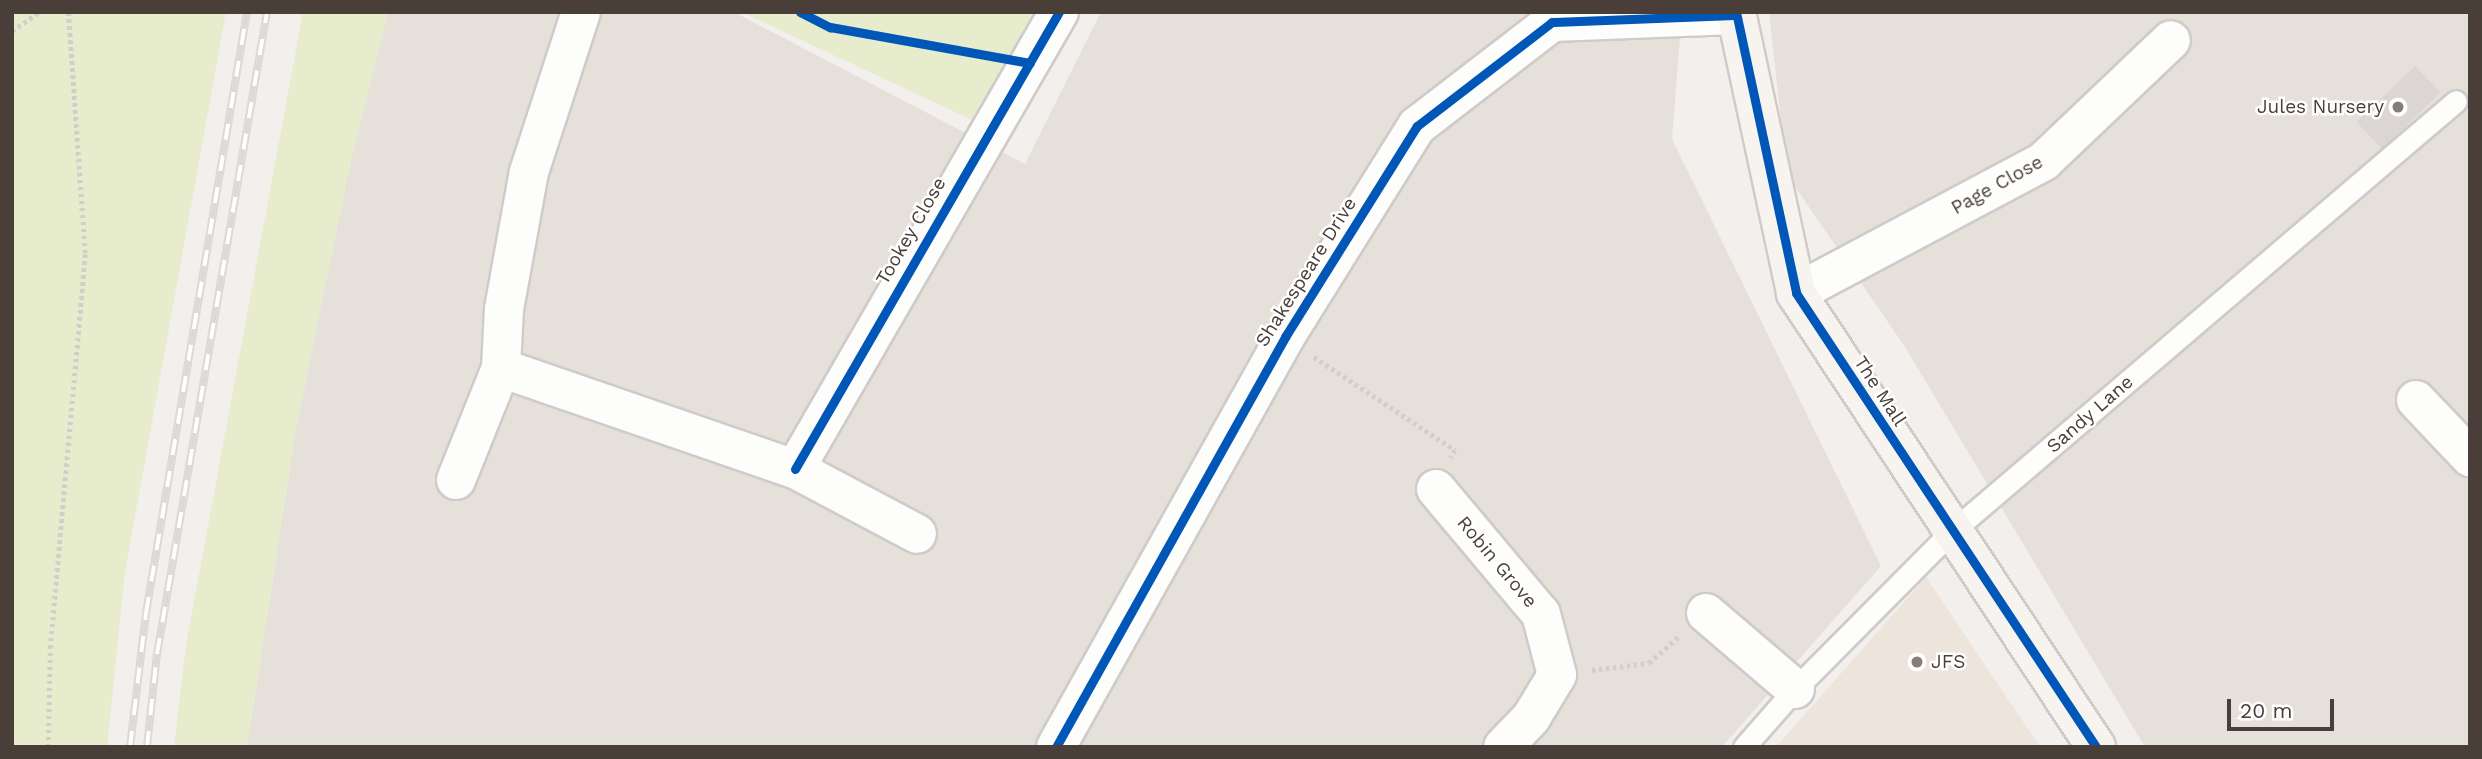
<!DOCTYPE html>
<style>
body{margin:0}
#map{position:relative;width:2482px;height:759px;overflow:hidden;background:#f2efed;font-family:"Work Sans",sans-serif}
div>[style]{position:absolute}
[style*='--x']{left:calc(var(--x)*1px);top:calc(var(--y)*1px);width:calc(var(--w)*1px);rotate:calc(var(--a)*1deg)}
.residential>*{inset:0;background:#e6e0da}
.education>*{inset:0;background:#ede4dc}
.green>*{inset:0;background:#e7eccd}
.building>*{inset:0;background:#dbd6d4;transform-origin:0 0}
.path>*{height:4.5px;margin-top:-2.25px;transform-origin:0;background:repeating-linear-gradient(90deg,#d2cfcb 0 3.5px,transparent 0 7px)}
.roads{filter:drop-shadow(2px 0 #cfcbc9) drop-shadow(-2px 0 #cfcbc9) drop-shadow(0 2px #cfcbc9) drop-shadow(0 -2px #cfcbc9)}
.lane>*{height:21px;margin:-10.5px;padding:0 10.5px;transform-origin:10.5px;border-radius:10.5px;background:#fdfdfc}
.street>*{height:38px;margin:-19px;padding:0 19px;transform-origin:19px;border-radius:19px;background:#fdfdfc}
.secondary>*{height:38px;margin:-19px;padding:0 19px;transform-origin:19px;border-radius:19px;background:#f7f4f0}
.rail>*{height:8px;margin-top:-4px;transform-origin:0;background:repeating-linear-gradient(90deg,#fff 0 16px,#dadad9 0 32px);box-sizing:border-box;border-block:2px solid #dadad9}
.cycleway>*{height:9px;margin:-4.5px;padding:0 4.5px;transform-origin:4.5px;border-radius:4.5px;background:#0057b8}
.dots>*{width:19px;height:19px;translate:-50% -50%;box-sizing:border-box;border:4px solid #fff;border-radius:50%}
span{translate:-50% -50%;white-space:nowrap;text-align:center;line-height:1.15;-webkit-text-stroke:5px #fff;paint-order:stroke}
.poi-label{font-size:19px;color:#4a3f38}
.right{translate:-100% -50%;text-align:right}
.left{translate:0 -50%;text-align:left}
.street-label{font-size:19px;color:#4a3f38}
.frame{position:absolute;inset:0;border:14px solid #4a3f38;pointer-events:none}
.scale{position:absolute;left:2227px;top:699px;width:107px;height:32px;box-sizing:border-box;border:4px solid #4a3f38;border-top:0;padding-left:9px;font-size:21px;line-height:24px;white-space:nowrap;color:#4a3f38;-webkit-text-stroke:5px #fff;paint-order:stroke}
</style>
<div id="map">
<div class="residential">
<i style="clip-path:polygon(388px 12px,734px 12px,1025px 164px,1101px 12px,1682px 12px,1672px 139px,1881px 566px,1722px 747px,247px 747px,296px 428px,351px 160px)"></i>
<i style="clip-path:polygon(1769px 12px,2470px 12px,2470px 747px,2145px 747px,1905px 347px,1787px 175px)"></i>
</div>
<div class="education">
<i style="clip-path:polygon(1926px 577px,2040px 747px,1776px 747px)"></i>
</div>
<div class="green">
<i style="clip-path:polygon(12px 12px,226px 12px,125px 572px,107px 747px,12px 747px)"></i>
<i style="clip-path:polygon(303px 12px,388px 12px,351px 160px,296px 428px,247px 747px,174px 747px,186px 645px)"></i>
<i style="clip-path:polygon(742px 12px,1059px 12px,991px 129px)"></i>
</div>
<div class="building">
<i style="left:2415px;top:66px;width:37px;height:81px;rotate:46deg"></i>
</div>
<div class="path">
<i style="--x:12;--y:31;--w:33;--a:-35"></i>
<i style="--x:1314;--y:357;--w:169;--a:33.4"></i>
<i style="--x:1455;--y:450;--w:9;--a:117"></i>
<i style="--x:1592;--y:670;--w:57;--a:-7"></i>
<i style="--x:1649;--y:663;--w:39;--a:-42"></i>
<i style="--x:48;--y:747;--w:99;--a:-88.8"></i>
<i style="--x:50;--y:648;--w:397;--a:-84.9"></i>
<i style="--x:85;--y:253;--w:242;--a:-94"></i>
</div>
<div class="roads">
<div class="lane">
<i style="--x:1744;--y:747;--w:77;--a:-48.7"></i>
<i style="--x:1795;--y:689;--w:220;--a:-45.2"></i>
<i style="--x:1950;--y:533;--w:665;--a:-40.49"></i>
</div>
<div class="street">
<i style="--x:1796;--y:293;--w:281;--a:-28"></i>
<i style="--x:2044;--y:161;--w:175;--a:-43.6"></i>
<i style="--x:501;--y:368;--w:311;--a:19"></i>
<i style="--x:795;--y:469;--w:138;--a:28"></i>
<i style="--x:2416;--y:400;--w:79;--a:46.5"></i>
<i style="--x:795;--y:469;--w:528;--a:-59.99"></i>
<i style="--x:456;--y:480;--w:121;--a:-68.1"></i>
<i style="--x:501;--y:368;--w:59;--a:-87.1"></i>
<i style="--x:504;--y:309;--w:139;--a:-79.7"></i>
<i style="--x:529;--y:172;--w:168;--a:-72"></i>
<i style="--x:1436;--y:489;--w:163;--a:50"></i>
<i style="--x:1541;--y:614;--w:63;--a:75.3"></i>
<i style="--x:1557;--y:675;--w:50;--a:121.2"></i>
<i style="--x:1531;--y:718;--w:40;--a:134"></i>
<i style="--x:1706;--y:613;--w:117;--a:40.5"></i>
<i style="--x:1056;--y:747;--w:470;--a:-60.8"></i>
<i style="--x:1285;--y:337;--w:249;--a:-58"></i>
<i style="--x:1417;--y:126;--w:170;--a:-37.6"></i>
<i style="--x:1552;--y:22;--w:184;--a:-2.2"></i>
</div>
<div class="secondary">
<i style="--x:1736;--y:12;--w:287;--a:77.9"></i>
<i style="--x:1796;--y:293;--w:544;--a:56.54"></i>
</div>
</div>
<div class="rail">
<i style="--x:130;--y:747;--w:135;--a:-83.2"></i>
<i style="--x:146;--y:613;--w:609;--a:-80.46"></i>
<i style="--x:147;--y:747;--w:94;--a:-83.9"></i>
<i style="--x:157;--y:654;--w:651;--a:-80.28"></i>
</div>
<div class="cycleway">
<i style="--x:800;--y:12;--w:34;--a:27"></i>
<i style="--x:830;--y:27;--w:203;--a:10.2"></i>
<i style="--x:1736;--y:12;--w:287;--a:77.9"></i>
<i style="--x:1796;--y:293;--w:544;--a:56.54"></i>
<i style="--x:795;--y:469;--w:528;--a:-59.99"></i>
<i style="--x:1056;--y:747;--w:470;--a:-60.8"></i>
<i style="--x:1285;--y:337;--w:249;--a:-58"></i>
<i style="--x:1417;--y:126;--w:170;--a:-37.6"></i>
<i style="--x:1552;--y:22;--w:184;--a:-2.2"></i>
</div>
<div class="dots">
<i style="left:2398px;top:107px;background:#857d77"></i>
<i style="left:1917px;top:662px;background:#857d77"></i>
</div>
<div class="poi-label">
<span class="right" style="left:2384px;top:107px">Jules Nursery</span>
<span class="left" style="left:1931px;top:662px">JFS</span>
</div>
<div class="street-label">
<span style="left:1997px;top:185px;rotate:-29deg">Page Close</span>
<span style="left:911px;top:231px;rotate:-60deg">Tookey Close</span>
<span style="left:1306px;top:272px;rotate:-58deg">Shakespeare Drive</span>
<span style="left:1880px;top:391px;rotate:57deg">The Mall</span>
<span style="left:2090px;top:414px;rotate:-41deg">Sandy Lane</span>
<span style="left:1497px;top:562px;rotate:50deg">Robin Grove</span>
</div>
<div class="frame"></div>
<div class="scale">20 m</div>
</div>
